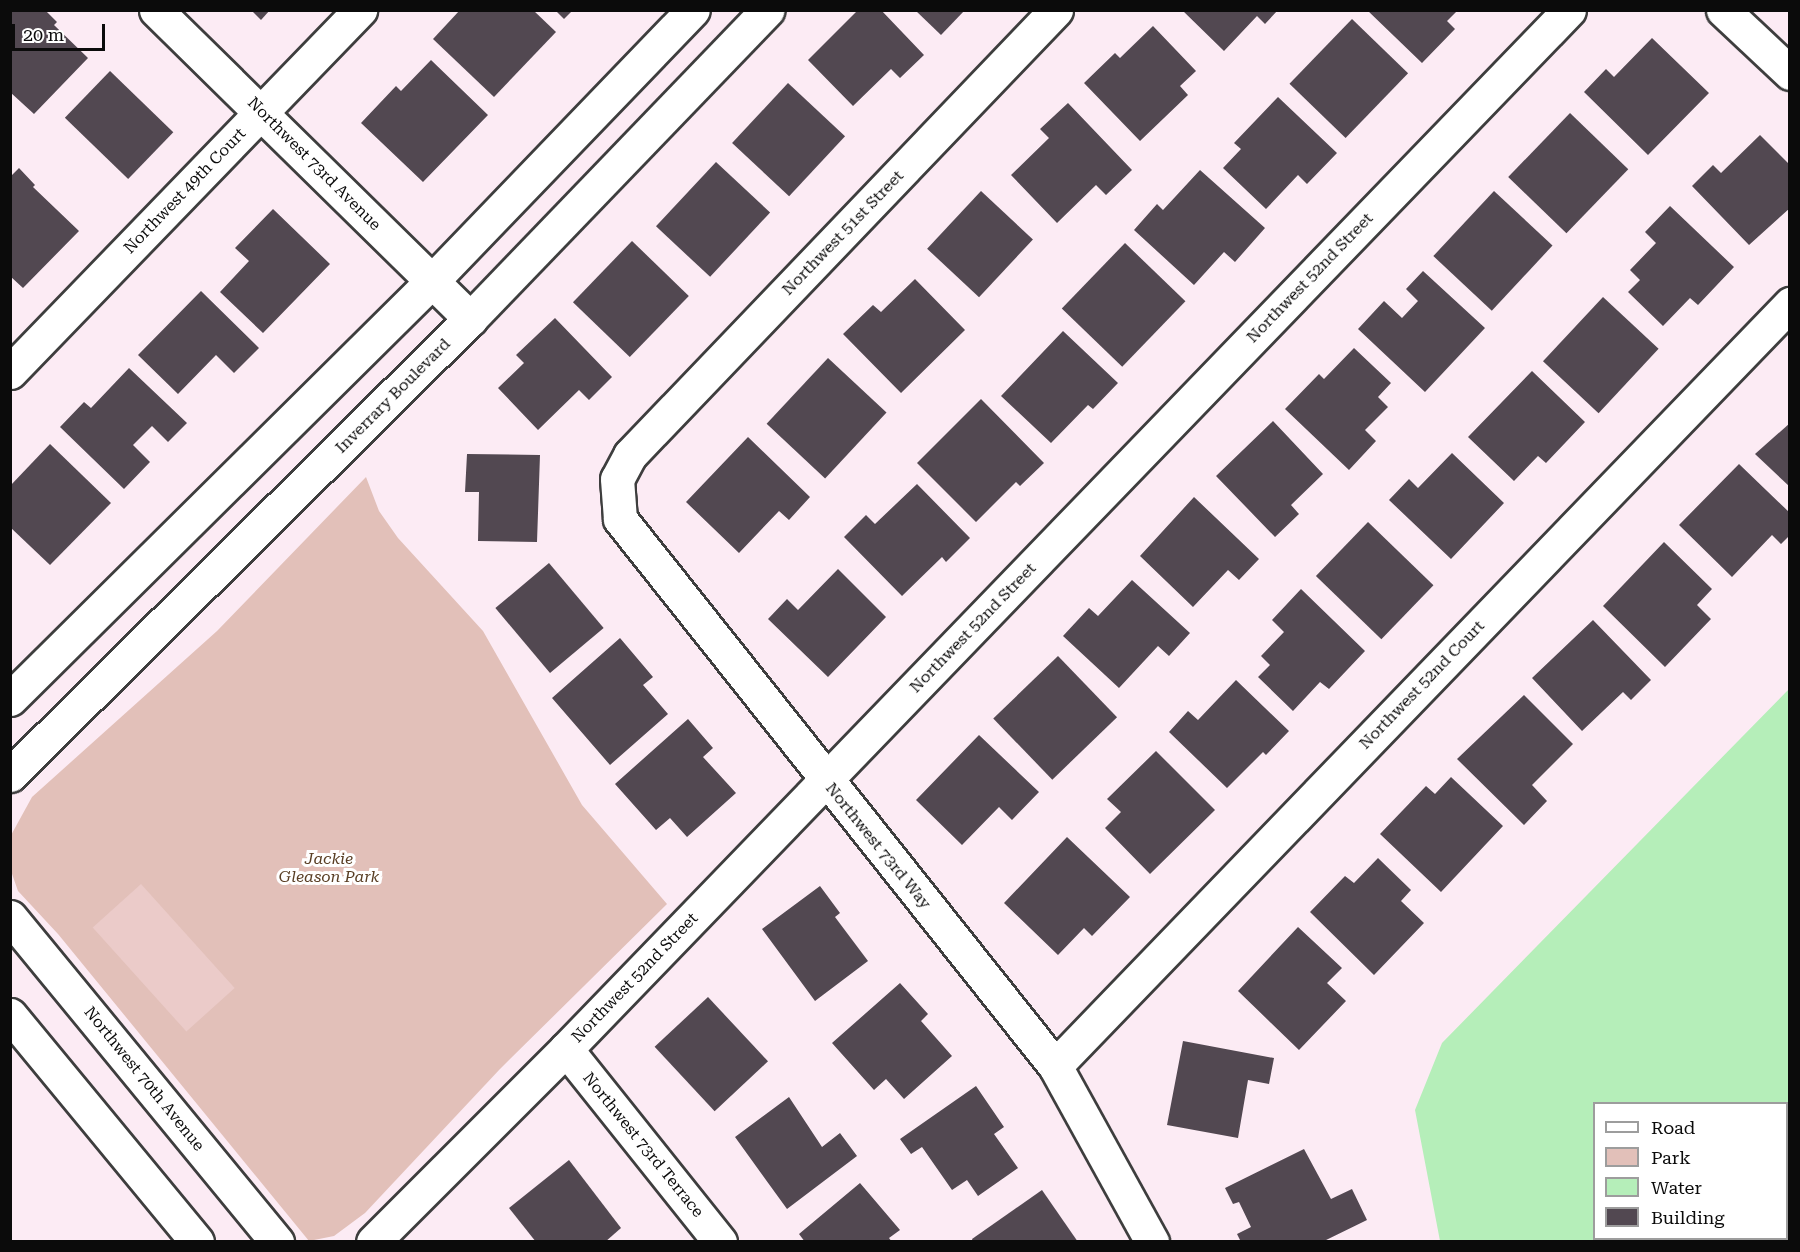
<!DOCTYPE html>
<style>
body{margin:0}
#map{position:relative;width:1800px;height:1252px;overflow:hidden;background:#fcebf4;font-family:"Roboto Serif",serif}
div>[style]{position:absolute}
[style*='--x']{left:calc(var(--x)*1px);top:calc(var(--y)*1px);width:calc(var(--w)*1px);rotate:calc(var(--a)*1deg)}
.green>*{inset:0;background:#e2c0b9}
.pitch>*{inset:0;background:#ebcbc9;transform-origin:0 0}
.water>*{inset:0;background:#b5eeb9}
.building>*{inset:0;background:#524851;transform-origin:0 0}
.roads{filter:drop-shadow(2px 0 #3e3e3e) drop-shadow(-2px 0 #3e3e3e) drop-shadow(0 2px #3e3e3e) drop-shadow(0 -2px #3e3e3e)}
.minor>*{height:33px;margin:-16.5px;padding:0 16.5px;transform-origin:16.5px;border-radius:16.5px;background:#fff}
span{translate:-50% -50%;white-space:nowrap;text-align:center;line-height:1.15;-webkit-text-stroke:6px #fff;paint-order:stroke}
.street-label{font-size:16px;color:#0b0b0b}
.park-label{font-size:16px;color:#593e24;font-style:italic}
.frame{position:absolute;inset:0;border:12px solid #0b0b0b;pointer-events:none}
.legend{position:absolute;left:1593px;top:1102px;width:195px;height:138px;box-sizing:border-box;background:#fff;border:2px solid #9d9d9d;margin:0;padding:8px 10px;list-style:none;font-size:18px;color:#0b0b0b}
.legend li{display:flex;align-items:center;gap:12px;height:30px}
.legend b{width:30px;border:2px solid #9d9d9d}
.scale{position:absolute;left:12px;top:24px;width:93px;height:27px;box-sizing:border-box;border:3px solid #0b0b0b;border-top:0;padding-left:8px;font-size:18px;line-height:21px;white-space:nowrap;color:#0b0b0b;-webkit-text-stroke:4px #fff;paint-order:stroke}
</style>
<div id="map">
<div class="green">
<i style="clip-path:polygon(366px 477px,379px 511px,398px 538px,483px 631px,582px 805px,667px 904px,500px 1069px,365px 1213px,334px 1236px,309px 1241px,58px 934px,18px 891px,11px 871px,10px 837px,32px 797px,217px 631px)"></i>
</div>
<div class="pitch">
<i style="left:141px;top:884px;width:140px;height:65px;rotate:48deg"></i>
</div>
<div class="water">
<i style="clip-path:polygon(1789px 689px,1789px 1223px,1787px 1226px,1786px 1104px,1594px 1104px,1594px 1238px,1774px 1239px,1440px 1241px,1415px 1110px,1442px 1043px)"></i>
</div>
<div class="building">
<i style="clip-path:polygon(10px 10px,45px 10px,57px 22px,54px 25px,88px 58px,34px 114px,10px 92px)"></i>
<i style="clip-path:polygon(251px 10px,270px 10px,261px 20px)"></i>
<i style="clip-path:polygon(460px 10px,533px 10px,556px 32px,494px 97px,433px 39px)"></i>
<i style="clip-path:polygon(555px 10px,573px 10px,564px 19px)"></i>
<i style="clip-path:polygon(858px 10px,881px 10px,924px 55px,900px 78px,891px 69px,853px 106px,808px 60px)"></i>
<i style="clip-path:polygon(915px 10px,965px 10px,941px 35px)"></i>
<i style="clip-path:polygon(1182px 10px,1278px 10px,1265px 24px,1257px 16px,1224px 51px)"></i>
<i style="clip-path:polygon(1367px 10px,1458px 10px,1447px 21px,1455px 29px,1422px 63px)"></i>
<i style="left:1352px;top:19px;width:78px;height:90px;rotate:44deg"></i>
<i style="clip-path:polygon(1153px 26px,1196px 71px,1180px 86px,1188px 95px,1140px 141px,1084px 83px,1115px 53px,1120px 58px)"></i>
<i style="clip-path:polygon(1652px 38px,1709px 93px,1648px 155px,1584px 92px,1606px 69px,1614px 77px)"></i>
<i style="clip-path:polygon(431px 60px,488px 115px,423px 182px,361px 123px,396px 86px,401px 91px)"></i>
<i style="left:110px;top:71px;width:88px;height:65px;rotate:44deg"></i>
<i style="left:788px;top:83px;width:78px;height:82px;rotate:43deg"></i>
<i style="clip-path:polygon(1278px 97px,1337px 153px,1307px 184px,1298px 175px,1266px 209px,1223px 168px,1241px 149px,1234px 143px)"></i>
<i style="clip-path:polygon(1068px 103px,1132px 170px,1106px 195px,1096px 185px,1057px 223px,1011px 175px,1049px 138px,1040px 129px)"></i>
<i style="left:1570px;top:113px;width:81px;height:89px;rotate:44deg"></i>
<i style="clip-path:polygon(1760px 135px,1790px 165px,1790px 208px,1749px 245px,1692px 186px,1713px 165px,1721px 173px)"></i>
<i style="left:716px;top:162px;width:74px;height:88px;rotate:43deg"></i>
<i style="clip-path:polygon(19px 168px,35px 185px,33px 187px,79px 231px,23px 288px,10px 276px,10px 177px)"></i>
<i style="clip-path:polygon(1200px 170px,1265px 228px,1235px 262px,1224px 252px,1194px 285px,1134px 230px,1157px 204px,1163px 210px)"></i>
<i style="left:981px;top:191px;width:71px;height:79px;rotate:43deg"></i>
<i style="left:1494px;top:191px;width:80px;height:89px;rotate:43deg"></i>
<i style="clip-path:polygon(1670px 206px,1734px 267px,1698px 305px,1690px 298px,1663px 326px,1628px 292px,1640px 280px,1630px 270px,1656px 243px,1645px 232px)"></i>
<i style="clip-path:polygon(273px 209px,330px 264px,263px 333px,220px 292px,249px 261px,235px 248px)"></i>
<i style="left:632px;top:241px;width:79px;height:85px;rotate:44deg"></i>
<i style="left:1125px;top:243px;width:84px;height:91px;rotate:44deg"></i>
<i style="clip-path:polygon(1423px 271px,1485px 328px,1425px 392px,1358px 329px,1384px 301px,1402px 318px,1418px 301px,1406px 289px)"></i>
<i style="clip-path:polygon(915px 279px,965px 330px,901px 393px,843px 334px,873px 305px,881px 312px)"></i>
<i style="clip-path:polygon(201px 291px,259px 348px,234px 373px,216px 355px,178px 394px,138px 355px)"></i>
<i style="left:1603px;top:297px;width:76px;height:88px;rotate:43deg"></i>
<i style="clip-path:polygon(555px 318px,612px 377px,589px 400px,579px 390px,538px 430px,498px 388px,524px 363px,516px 355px)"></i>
<i style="clip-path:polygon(1063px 331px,1118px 383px,1093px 409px,1088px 405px,1051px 443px,1001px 396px)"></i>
<i style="clip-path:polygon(1354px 348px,1391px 383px,1378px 397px,1388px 407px,1365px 430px,1376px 441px,1349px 470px,1285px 409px,1319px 374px,1324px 379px)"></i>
<i style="left:828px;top:358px;width:80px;height:90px;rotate:43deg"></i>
<i style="clip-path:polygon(129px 368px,187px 423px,168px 442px,152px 426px,133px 445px,150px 462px,124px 489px,60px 427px,84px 402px,91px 408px)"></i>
<i style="clip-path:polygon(1532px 371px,1585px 422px,1546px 463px,1538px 456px,1514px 481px,1468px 437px)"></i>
<i style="clip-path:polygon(981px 399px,1044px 463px,1020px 486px,1016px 482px,976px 522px,917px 463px)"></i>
<i style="clip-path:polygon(1273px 421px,1323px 474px,1291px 505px,1299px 514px,1275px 537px,1216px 476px)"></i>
<i style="clip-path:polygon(1790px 423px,1790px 487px,1755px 454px)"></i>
<i style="clip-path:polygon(748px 437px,810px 497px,789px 520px,779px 511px,739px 553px,686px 502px)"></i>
<i style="clip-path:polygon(50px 444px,111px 503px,50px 565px,10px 527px,10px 486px)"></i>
<i style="clip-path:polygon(1452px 453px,1504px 503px,1451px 559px,1389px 500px,1409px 479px,1418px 488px)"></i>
<i style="clip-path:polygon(467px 454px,540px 455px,537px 542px,478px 541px,479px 492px,465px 492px)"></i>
<i style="clip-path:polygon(1739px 464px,1790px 513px,1790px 535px,1781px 544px,1772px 535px,1732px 577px,1679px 525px)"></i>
<i style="clip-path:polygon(917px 484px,970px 538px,946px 562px,942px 557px,902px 596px,844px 537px,866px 515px,875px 524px)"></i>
<i style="clip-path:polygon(1194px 497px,1259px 559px,1239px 580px,1228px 570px,1193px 607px,1140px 556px)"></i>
<i style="left:1368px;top:522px;width:91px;height:75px;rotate:44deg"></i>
<i style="clip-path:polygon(1664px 542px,1712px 589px,1697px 605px,1711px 619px,1665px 667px,1603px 606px)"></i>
<i style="left:549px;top:563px;width:85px;height:70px;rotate:50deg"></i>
<i style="clip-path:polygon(838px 569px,886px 617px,828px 677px,768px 619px,787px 599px,798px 610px)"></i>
<i style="clip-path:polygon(1132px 580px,1190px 633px,1169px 656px,1158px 646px,1119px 688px,1063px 636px,1089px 608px,1098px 616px)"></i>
<i style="clip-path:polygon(1301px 589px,1365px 651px,1329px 689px,1320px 682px,1293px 711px,1258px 677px,1270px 665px,1261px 656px,1284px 632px,1272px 620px)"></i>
<i style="clip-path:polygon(1593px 620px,1651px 680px,1631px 700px,1623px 692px,1582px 731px,1532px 678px)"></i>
<i style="clip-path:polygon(620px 638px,653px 677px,643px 685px,668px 714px,610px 765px,552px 698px)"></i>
<i style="left:1058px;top:656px;width:85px;height:90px;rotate:46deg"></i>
<i style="clip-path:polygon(1236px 680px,1289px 731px,1266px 755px,1263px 752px,1227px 788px,1169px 732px,1188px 711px,1198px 720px)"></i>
<i style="clip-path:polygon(1524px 695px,1573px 744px,1532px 785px,1547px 801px,1524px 825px,1457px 759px)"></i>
<i style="clip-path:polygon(688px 719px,713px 748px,703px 757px,736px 793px,687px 837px,670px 818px,656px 830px,615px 784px)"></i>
<i style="clip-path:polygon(979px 735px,1039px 792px,1012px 820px,999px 807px,962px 845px,916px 800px)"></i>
<i style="clip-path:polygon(1156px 751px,1215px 810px,1150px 874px,1105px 828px,1121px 812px,1107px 799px)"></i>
<i style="clip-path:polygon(1451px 777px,1503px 826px,1441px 892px,1380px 834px,1426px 786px,1435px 794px)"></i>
<i style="clip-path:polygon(1067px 837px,1130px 897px,1092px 936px,1084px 928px,1058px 955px,1004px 903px)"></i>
<i style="clip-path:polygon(1378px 858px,1411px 890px,1401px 901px,1424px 923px,1374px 975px,1310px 912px,1345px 876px,1354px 883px)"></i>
<i style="clip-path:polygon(820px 886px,840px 913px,835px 917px,868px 961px,815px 1001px,762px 929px)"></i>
<i style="clip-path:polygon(1298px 927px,1342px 968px,1327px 983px,1346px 1001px,1299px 1050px,1238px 991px)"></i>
<i style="clip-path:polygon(900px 983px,928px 1014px,921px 1021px,952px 1056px,904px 1099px,886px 1079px,874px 1090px,832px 1043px)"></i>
<i style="left:708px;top:997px;width:88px;height:73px;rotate:47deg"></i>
<i style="clip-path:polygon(1183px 1041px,1274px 1058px,1269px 1084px,1248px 1080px,1238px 1138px,1167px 1125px)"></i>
<i style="clip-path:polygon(976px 1086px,1004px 1127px,994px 1134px,1018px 1168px,978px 1196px,967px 1180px,952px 1190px,922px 1147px,911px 1154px,900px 1139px)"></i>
<i style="clip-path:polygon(789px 1097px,822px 1147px,840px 1133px,857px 1156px,787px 1209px,735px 1137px)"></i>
<i style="clip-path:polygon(1304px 1149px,1331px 1199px,1352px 1189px,1367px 1220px,1322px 1242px,1241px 1242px,1237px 1234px,1251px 1227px,1239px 1202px,1233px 1204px,1225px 1188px)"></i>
<i style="clip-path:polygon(569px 1160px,621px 1228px,605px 1242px,536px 1242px,509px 1208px)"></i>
<i style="clip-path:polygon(860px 1183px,900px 1230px,889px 1238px,892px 1242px,805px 1242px,799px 1234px)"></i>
<i style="clip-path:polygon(1042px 1190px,1078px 1242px,973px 1242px,972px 1239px)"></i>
</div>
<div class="roads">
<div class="minor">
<i style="--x:156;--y:10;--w:441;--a:44.5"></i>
<i style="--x:1056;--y:10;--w:616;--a:133.75"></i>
<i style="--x:630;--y:455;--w:27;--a:118"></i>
<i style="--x:617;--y:479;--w:40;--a:85.7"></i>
<i style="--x:620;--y:519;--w:699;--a:51.51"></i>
<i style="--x:1055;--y:1066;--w:201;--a:61.1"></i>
<i style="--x:1723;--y:10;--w:92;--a:43.2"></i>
<i style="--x:10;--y:372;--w:504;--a:-45.97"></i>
<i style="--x:10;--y:699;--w:594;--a:-44.73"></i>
<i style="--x:432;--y:281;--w:376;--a:-46.1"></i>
<i style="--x:10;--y:775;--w:648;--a:-44.75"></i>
<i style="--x:470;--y:319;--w:429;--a:-46.1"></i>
<i style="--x:10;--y:917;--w:421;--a:50.6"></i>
<i style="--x:10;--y:1015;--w:294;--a:50.5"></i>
<i style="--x:566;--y:1049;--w:247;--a:51.4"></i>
<i style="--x:1055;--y:1066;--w:1059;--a:-46.03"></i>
<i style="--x:373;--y:1242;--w:273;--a:-45"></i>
<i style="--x:566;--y:1049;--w:1444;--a:-46.01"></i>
</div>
</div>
<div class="street-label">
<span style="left:314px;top:164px;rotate:45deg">Northwest 73rd Avenue</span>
<span style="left:185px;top:191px;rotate:-46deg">Northwest 49th Court</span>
<span style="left:843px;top:233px;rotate:-46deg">Northwest 51st Street</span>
<span style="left:1310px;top:278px;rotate:-46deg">Northwest 52nd Street</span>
<span style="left:393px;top:396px;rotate:-45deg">Inverrary Boulevard</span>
<span style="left:973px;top:628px;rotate:-46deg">Northwest 52nd Street</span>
<span style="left:1422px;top:685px;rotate:-46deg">Northwest 52nd Court</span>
<span style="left:878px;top:846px;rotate:51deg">Northwest 73rd Way</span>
<span style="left:635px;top:978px;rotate:-46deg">Northwest 52nd Street</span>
<span style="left:144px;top:1079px;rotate:51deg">Northwest 70th Avenue</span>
<span style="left:643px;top:1145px;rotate:51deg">Northwest 73rd Terrace</span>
</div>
<div class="park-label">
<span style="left:329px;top:868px">Jackie<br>Gleason Park</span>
</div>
<div class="frame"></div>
<ul class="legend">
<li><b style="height:8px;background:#fff"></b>Road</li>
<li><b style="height:16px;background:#e2c0b9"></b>Park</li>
<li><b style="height:16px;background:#b5eeb9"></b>Water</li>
<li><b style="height:16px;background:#524851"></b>Building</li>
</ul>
<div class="scale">20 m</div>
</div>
